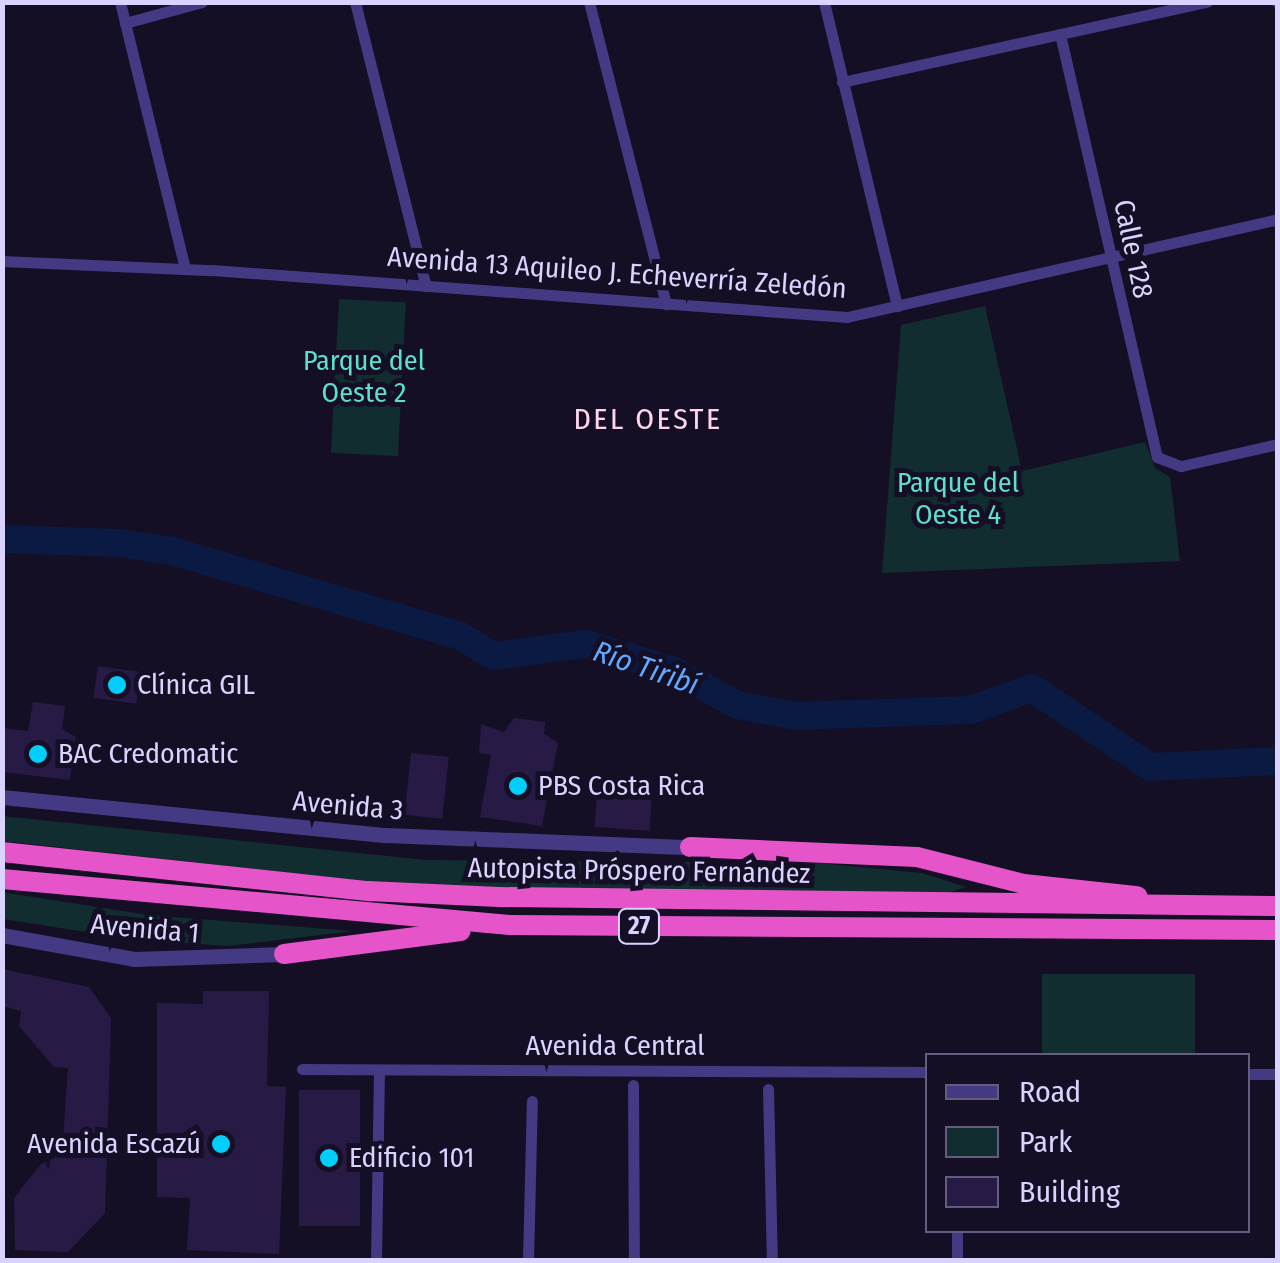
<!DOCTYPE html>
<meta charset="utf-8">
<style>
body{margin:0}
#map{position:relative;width:1280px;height:1263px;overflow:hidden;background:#140f25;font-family:"Fira Sans Condensed",sans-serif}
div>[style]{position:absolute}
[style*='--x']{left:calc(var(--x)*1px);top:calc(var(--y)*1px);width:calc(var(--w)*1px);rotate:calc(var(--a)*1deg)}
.green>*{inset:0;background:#122d2f;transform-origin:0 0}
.river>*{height:28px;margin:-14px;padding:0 14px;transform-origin:14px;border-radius:14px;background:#0a1a42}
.building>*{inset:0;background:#271b46;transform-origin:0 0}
.minor>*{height:11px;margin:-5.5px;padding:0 5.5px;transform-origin:5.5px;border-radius:5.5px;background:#433a83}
.tertiary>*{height:15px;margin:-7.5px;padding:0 7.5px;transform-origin:7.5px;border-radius:7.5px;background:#433a83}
.trunk>*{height:20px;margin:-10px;padding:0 10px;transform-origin:10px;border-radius:10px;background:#e654c9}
.dots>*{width:28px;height:28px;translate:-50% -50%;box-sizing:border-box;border:5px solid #140f25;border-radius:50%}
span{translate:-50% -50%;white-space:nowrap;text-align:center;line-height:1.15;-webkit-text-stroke:10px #140f25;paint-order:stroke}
.shield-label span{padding:2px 8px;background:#140f25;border:2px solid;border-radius:8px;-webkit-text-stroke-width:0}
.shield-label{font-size:25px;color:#dbd3ff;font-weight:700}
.street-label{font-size:28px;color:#dbd3ff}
.park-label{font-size:28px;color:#5edfca}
.poi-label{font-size:28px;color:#dbd3ff}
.left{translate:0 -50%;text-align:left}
.right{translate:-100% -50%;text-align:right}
.neighbourhood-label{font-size:30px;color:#ffd5ec;letter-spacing:2.5px}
.water-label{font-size:30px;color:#61a8fe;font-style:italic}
.frame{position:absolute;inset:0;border:5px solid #dbd3ff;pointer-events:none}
.legend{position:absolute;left:925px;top:1053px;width:325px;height:180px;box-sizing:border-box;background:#140f25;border:2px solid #645d7c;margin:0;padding:12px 18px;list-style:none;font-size:30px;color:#dbd3ff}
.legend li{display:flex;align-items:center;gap:20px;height:50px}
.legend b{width:50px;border:2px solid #645d7c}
</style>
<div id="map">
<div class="green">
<i style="left:339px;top:299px;width:67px;height:154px;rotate:3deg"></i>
<i style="clip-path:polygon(985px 306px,1022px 471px,1145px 442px,1155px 468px,1170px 477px,1180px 561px,882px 573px,901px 325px)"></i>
<i style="clip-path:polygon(2px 816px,426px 860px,817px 863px,922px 873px,966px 887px,942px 895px,424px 888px,3px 841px)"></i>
<i style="clip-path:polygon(2px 892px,148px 915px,353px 931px,228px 946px,130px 939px,3px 919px)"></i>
<i style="left:1195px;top:974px;width:81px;height:153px;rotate:90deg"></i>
</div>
<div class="river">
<i style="--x:2;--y:539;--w:117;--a:2"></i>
<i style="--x:119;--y:543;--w:54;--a:8.6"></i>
<i style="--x:172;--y:551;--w:301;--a:16.4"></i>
<i style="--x:461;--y:636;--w:38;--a:32"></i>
<i style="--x:493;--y:656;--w:94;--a:-7.4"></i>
<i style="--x:586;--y:644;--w:95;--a:17.1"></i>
<i style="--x:677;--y:672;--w:68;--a:28.8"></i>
<i style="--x:737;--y:705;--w:59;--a:10.7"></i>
<i style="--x:795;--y:716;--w:175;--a:-2"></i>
<i style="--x:970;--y:710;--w:66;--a:-19.5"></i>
<i style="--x:1032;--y:688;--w:142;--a:33.8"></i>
<i style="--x:1150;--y:767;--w:128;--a:-2.7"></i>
</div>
<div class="building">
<i style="left:98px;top:666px;width:43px;height:32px;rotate:8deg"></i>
<i style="clip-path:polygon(33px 702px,65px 706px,62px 729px,76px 737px,70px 780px,2px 772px,2px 728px,28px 731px)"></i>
<i style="clip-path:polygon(514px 718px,545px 722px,544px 734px,558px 743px,542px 826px,480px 817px,491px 755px,479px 753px,481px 724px,504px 732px)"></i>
<i style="left:411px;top:753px;width:38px;height:62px;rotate:6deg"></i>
<i style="left:597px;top:792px;width:55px;height:35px;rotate:4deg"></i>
<i style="clip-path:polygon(2px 969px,89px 987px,111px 1018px,105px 1213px,68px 1252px,15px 1250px,14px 1198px,41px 1164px,62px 1154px,68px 1068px,54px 1067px,19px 1026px,21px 1011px,2px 1006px)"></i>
<i style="clip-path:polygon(203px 991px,269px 991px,267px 1086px,286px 1087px,279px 1254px,187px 1250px,190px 1198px,157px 1197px,157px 1003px,203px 1004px)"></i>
<i style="left:299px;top:1090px;width:61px;height:136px"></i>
</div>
<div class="minor">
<i style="--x:120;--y:2;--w:274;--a:76.3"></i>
<i style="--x:355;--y:2;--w:293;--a:76"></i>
<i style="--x:589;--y:2;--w:312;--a:75.7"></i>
<i style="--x:824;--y:2;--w:313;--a:76.5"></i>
<i style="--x:1277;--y:2;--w:1;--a:45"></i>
<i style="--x:125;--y:23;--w:80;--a:-15.3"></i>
<i style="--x:1060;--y:34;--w:434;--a:77.1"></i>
<i style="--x:1157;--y:457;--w:26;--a:21"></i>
<i style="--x:1181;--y:466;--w:99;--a:-12.8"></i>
<i style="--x:842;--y:82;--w:374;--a:-12.4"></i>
<i style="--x:2;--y:261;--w:210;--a:2.5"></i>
<i style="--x:212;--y:270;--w:637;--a:4.23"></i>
<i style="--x:847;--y:317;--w:442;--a:-12.8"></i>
<i style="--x:302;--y:1069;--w:626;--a:0.27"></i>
<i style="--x:1248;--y:1074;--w:30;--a:0"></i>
<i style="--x:633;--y:1085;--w:175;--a:89.7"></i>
<i style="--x:768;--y:1089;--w:171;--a:88.7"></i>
<i style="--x:957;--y:1230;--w:30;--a:90"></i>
<i style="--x:376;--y:1260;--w:190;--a:-89.1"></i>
<i style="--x:528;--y:1260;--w:159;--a:-88.6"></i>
</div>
<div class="tertiary">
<i style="--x:2;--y:797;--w:386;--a:5.7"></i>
<i style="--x:386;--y:835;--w:304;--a:2.3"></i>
<i style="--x:2;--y:935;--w:134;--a:10.3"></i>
<i style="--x:134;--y:959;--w:150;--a:-1.9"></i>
</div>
<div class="trunk">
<i style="--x:690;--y:847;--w:227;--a:2.5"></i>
<i style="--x:917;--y:857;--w:110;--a:14.2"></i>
<i style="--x:1024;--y:884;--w:114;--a:6.1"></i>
<i style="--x:2;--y:852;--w:368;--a:6.1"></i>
<i style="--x:368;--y:891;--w:131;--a:2.6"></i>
<i style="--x:499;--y:897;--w:779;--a:0.66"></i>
<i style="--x:2;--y:879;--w:510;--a:5.17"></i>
<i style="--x:510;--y:925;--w:768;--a:0.37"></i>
<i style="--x:284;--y:954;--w:178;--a:-7.4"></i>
</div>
<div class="dots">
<i style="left:117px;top:685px;background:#02cefc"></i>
<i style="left:38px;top:754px;background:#02cefc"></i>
<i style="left:518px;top:786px;background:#02cefc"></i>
<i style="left:221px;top:1144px;background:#02cefc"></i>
<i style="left:329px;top:1158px;background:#02cefc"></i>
</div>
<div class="shield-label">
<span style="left:639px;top:926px">27</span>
</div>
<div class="street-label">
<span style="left:1133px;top:249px;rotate:78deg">Calle 128</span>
<span style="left:617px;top:273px;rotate:4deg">Avenida 13 Aquileo J. Echeverría Zeledón</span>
<span style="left:348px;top:806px;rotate:5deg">Avenida 3</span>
<span style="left:639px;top:871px;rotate:1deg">Autopista Próspero Fernández</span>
<span style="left:145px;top:929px;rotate:5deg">Avenida 1</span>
<span style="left:615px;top:1046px">Avenida Central</span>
</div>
<div class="park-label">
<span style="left:364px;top:377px">Parque del<br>Oeste 2</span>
<span style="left:958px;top:499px">Parque del<br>Oeste 4</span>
</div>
<div class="poi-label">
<span class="left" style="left:137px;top:685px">Clínica GIL</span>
<span class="left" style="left:58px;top:754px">BAC Credomatic</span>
<span class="left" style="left:538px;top:786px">PBS Costa Rica</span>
<span class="right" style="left:201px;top:1144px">Avenida Escazú</span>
<span class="left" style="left:349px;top:1158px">Edificio 101</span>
</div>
<div class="neighbourhood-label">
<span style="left:648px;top:419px">DEL OESTE</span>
</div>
<div class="water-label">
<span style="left:646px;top:668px;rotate:19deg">Río Tiribí</span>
</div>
<div class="frame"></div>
<ul class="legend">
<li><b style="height:12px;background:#433a83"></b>Road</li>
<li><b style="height:28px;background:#122d2f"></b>Park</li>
<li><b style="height:28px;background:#271b46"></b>Building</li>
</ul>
</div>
